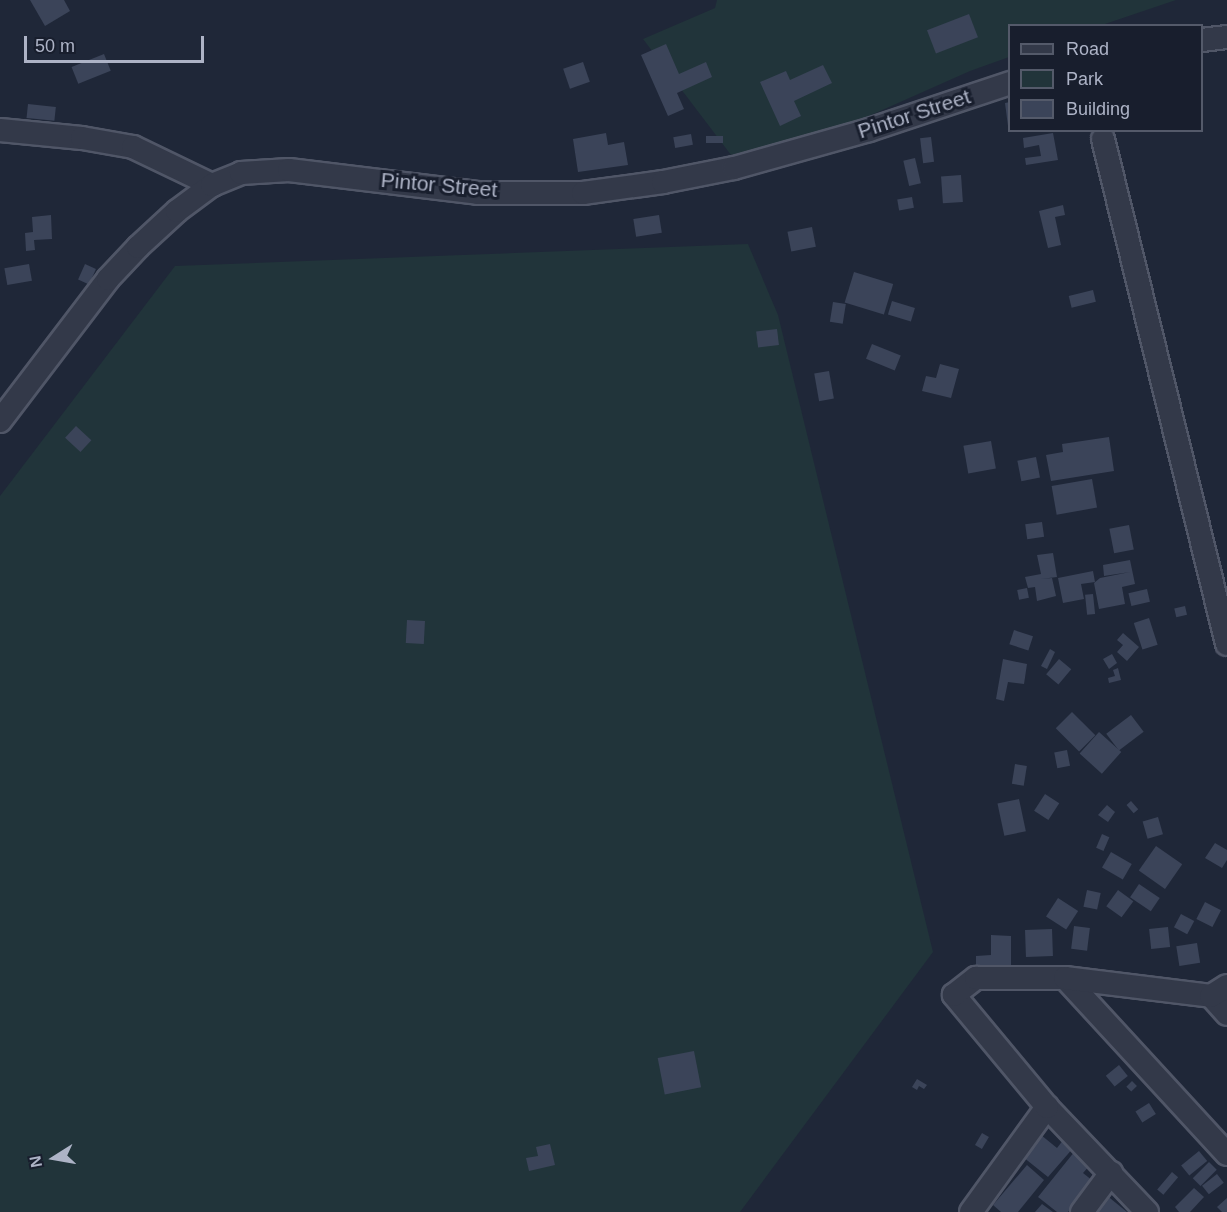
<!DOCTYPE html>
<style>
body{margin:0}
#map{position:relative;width:1227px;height:1212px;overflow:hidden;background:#1f2738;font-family:Arial,sans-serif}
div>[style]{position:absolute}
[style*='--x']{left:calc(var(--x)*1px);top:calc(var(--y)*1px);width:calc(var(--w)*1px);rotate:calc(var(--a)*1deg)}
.green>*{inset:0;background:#21343a}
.building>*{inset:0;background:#3b4459;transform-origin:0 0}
.roads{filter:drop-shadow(2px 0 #505667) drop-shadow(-2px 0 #505667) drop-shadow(0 2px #505667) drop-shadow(0 -2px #505667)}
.minor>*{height:22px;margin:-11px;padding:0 11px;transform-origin:11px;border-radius:11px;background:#333949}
span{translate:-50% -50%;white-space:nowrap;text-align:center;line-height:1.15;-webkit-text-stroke:6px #181e2d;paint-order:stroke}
.street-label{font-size:21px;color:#adb3c6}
.legend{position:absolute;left:1008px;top:24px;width:195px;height:108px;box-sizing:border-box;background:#181e2d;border:2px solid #545a6a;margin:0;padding:8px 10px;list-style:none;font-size:18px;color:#adb3c6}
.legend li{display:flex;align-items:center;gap:12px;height:30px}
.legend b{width:30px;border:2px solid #545a6a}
.north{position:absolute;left:24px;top:1128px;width:60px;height:60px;-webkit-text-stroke:4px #181e2d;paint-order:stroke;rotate:259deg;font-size:16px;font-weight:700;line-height:24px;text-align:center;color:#adb3c6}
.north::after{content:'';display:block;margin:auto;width:21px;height:27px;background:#adb3c6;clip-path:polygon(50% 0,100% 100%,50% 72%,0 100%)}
.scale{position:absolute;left:24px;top:36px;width:180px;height:27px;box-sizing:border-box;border:3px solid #adb3c6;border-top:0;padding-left:8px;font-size:18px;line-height:21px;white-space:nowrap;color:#adb3c6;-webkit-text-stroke:4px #181e2d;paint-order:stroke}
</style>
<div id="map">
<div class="green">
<i style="clip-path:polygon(717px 0,1176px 0,1102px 25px,1010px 26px,1009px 57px,970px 71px,844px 127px,731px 155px,643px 39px,715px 8px)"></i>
<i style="clip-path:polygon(748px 244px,778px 315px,933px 952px,740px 1212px,0 1212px,0 496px,175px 266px)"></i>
</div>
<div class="building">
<i style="clip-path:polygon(30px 0,64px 0,70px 11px,45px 26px)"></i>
<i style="left:969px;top:14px;width:25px;height:45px;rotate:69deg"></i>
<i style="clip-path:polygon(666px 44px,679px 74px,706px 62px,712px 77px,677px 93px,684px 109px,668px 116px,641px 55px)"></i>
<i style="left:104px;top:54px;width:18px;height:35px;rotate:68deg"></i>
<i style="left:583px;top:62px;width:21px;height:21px;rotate:71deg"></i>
<i style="clip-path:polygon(823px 65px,832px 83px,794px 101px,801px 116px,780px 126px,760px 82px,786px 71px,790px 80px)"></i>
<i style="clip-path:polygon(1010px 102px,1010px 125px,1008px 126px,1005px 103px)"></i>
<i style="left:28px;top:104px;width:28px;height:14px;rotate:6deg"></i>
<i style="clip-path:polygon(606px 133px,608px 145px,624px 142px,628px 165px,578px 172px,573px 139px)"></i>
<i style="clip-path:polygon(1053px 133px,1058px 160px,1026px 165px,1025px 158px,1041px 156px,1039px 145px,1024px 148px,1023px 138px)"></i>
<i style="left:691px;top:134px;width:11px;height:18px;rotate:80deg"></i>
<i style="left:723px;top:136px;width:7px;height:17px;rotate:90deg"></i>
<i style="left:931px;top:137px;width:25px;height:11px;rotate:83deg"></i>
<i style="left:915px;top:158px;width:26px;height:12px;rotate:77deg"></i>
<i style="left:961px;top:175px;width:27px;height:20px;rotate:86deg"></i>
<i style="left:912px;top:197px;width:11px;height:15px;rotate:80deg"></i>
<i style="clip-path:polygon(1063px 205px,1065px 215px,1055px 217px,1061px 245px,1048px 248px,1039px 211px)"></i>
<i style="clip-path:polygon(51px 215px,52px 239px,34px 240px,35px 250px,26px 251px,25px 233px,33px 232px,32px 217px)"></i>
<i style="left:659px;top:215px;width:18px;height:26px;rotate:81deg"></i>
<i style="left:812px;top:227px;width:20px;height:25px;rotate:79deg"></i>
<i style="left:29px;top:264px;width:17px;height:25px;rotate:80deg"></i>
<i style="left:85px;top:264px;width:12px;height:17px;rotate:24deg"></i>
<i style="left:854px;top:272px;width:41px;height:32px;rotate:17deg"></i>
<i style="left:1093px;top:290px;width:12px;height:25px;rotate:76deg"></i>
<i style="left:892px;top:301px;width:24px;height:14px;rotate:17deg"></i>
<i style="left:833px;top:302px;width:13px;height:20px;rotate:9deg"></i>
<i style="left:777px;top:329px;width:16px;height:21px;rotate:83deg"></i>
<i style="left:872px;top:344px;width:31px;height:16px;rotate:22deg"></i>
<i style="clip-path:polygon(940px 364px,959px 369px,951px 398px,922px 391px,926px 376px,936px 378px)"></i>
<i style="left:829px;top:371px;width:28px;height:15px;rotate:80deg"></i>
<i style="left:76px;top:426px;width:21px;height:16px;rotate:43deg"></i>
<i style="clip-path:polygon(1109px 437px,1114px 471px,1051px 481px,1046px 455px,1063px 452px,1062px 444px)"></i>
<i style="left:991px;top:441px;width:28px;height:28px;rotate:80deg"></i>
<i style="left:1036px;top:457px;width:21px;height:19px;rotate:79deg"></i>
<i style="left:1092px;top:479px;width:29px;height:41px;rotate:80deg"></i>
<i style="left:1042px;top:522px;width:15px;height:17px;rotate:82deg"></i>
<i style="left:1129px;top:525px;width:25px;height:20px;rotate:79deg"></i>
<i style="clip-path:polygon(1053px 553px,1057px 577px,1041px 579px,1052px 578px,1056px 596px,1037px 601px,1035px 587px,1028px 588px,1025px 577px,1041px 574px,1037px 555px)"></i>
<i style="clip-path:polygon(1130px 560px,1135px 584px,1122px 587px,1125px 604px,1099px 609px,1094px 583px,1100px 578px,1130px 572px,1104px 576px,1103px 565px)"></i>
<i style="clip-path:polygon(1093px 571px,1095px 582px,1081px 584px,1084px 599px,1063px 603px,1058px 578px)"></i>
<i style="left:1027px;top:588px;width:10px;height:10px;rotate:79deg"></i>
<i style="left:1147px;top:589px;width:13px;height:19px;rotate:77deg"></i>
<i style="left:1093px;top:594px;width:20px;height:8px;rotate:84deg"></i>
<i style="left:1185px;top:606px;width:9px;height:11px;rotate:77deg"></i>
<i style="left:1149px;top:618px;width:28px;height:16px;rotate:72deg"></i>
<i style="left:407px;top:620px;width:18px;height:23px;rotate:3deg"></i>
<i style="left:1014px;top:630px;width:20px;height:15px;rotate:18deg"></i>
<i style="clip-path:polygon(1123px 633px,1139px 647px,1127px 661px,1117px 652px,1123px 645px,1117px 640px)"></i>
<i style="clip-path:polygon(1050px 649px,1055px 652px,1047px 669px,1041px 666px)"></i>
<i style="clip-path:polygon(1112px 654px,1117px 663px,1109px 669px,1103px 659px)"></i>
<i style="clip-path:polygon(1003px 659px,1027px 664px,1024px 684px,1008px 682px,1004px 701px,996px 699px)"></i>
<i style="left:1059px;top:659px;width:16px;height:20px;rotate:40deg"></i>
<i style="clip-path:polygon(1118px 668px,1121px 680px,1109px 683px,1108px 678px,1115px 676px,1113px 670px)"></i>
<i style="left:1072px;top:712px;width:33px;height:23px;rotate:45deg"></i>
<i style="left:1131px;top:715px;width:21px;height:31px;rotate:53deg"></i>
<i style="left:1099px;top:732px;width:30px;height:29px;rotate:42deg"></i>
<i style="left:1067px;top:750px;width:16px;height:13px;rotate:79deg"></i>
<i style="left:1015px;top:764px;width:12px;height:20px;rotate:9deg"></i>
<i style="left:1045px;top:794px;width:17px;height:20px;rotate:33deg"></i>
<i style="left:1019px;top:799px;width:33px;height:22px;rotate:78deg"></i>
<i style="left:1131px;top:801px;width:11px;height:6px;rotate:49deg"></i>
<i style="clip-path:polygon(1107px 805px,1115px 812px,1108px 822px,1098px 815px)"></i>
<i style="left:1158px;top:817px;width:18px;height:16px;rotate:74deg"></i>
<i style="left:1102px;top:834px;width:8px;height:15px;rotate:23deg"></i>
<i style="clip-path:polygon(1215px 843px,1227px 850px,1227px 860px,1222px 868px,1205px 858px)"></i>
<i style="left:1156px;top:846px;width:32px;height:30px;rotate:35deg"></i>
<i style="left:1111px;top:852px;width:24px;height:18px;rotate:30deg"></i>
<i style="left:1139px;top:884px;width:25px;height:16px;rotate:34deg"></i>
<i style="left:1087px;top:890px;width:14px;height:17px;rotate:12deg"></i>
<i style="left:1118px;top:890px;width:19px;height:20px;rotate:36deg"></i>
<i style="left:1058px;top:898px;width:24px;height:22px;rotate:33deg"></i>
<i style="left:1205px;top:902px;width:18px;height:19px;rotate:27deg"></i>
<i style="left:1181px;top:914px;width:15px;height:15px;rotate:28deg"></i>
<i style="left:1074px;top:926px;width:16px;height:23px;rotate:7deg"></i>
<i style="left:1168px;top:927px;width:20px;height:19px;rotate:84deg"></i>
<i style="left:1052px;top:929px;width:27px;height:27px;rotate:88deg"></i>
<i style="clip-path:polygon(991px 935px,1011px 936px,1011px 966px,976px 965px,976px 956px,991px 955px)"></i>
<i style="left:1197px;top:943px;width:20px;height:21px;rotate:81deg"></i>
<i style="left:694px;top:1051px;width:37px;height:37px;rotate:79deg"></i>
<i style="left:1119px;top:1065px;width:14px;height:17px;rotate:51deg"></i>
<i style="clip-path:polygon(917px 1079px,927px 1085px,924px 1089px,919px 1086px,917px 1090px,912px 1087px)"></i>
<i style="left:1132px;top:1081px;width:7px;height:8px;rotate:45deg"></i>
<i style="left:1149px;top:1103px;width:13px;height:16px;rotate:58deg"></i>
<i style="left:982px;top:1133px;width:8px;height:14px;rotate:30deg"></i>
<i style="clip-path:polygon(1041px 1135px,1057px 1148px,1064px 1139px,1074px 1147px,1048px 1177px,1023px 1157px)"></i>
<i style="clip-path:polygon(550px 1144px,555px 1165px,529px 1171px,526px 1158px,538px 1156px,536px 1147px)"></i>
<i style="clip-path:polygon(1075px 1151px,1091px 1164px,1083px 1173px,1093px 1181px,1068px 1212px,1057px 1212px,1038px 1197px)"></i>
<i style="left:1199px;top:1151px;width:13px;height:23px;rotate:51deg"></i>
<i style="left:1209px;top:1162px;width:11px;height:23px;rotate:45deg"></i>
<i style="clip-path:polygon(1027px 1165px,1044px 1180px,1018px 1212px,1001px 1212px,993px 1205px)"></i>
<i style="left:1172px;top:1172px;width:8px;height:23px;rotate:40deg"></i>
<i style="left:1217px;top:1174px;width:11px;height:19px;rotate:52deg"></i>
<i style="clip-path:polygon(1194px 1188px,1204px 1197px,1190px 1212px,1179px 1212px,1175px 1207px)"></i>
<i style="clip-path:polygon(1105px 1194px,1127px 1212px,1091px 1212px)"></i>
<i style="clip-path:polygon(1227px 1198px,1227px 1212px,1222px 1212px,1217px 1207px)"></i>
<i style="clip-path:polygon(1042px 1204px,1053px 1212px,1035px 1212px)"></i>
</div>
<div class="roads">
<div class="minor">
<i style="--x:1202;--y:40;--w:25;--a:-7"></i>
<i style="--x:0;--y:130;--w:82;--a:5.6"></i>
<i style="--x:82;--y:138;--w:52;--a:10"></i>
<i style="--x:133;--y:147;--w:88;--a:25.7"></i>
<i style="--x:1103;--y:139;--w:520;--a:76.2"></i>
<i style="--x:0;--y:421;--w:178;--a:-52.7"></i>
<i style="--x:108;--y:279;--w:44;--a:-46.8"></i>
<i style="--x:138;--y:247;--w:53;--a:-42.7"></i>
<i style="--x:177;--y:211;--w:44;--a:-36.6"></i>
<i style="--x:212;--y:185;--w:31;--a:-22"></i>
<i style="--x:241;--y:173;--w:48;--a:-3.6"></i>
<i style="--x:289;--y:170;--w:190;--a:6.9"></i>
<i style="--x:478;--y:193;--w:105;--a:0"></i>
<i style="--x:583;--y:193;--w:81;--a:-7.8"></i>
<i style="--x:663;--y:182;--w:72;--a:-11.2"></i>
<i style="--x:734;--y:168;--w:140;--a:-15.7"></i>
<i style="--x:869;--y:130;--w:149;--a:-18.4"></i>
<i style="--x:1065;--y:978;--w:239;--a:47.4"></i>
<i style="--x:1211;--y:996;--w:24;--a:48"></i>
<i style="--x:971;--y:1212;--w:130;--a:-54.1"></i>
<i style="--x:1082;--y:1212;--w:49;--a:-53.4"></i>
<i style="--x:1147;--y:1212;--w:145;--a:-133.6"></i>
<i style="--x:1047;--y:1107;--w:146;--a:-129.7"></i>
<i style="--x:954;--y:995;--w:28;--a:-38"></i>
<i style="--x:976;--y:978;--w:89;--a:0"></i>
<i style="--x:1065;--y:978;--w:147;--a:7"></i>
<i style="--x:1211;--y:996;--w:19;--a:-32"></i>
</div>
</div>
<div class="street-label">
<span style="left:914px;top:114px;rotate:-18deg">Pintor Street</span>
<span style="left:439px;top:185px;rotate:5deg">Pintor Street</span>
</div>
<ul class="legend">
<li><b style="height:8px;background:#333949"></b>Road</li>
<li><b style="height:16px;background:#21343a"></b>Park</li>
<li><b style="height:16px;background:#3b4459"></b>Building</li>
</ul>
<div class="north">N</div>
<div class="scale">50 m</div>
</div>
